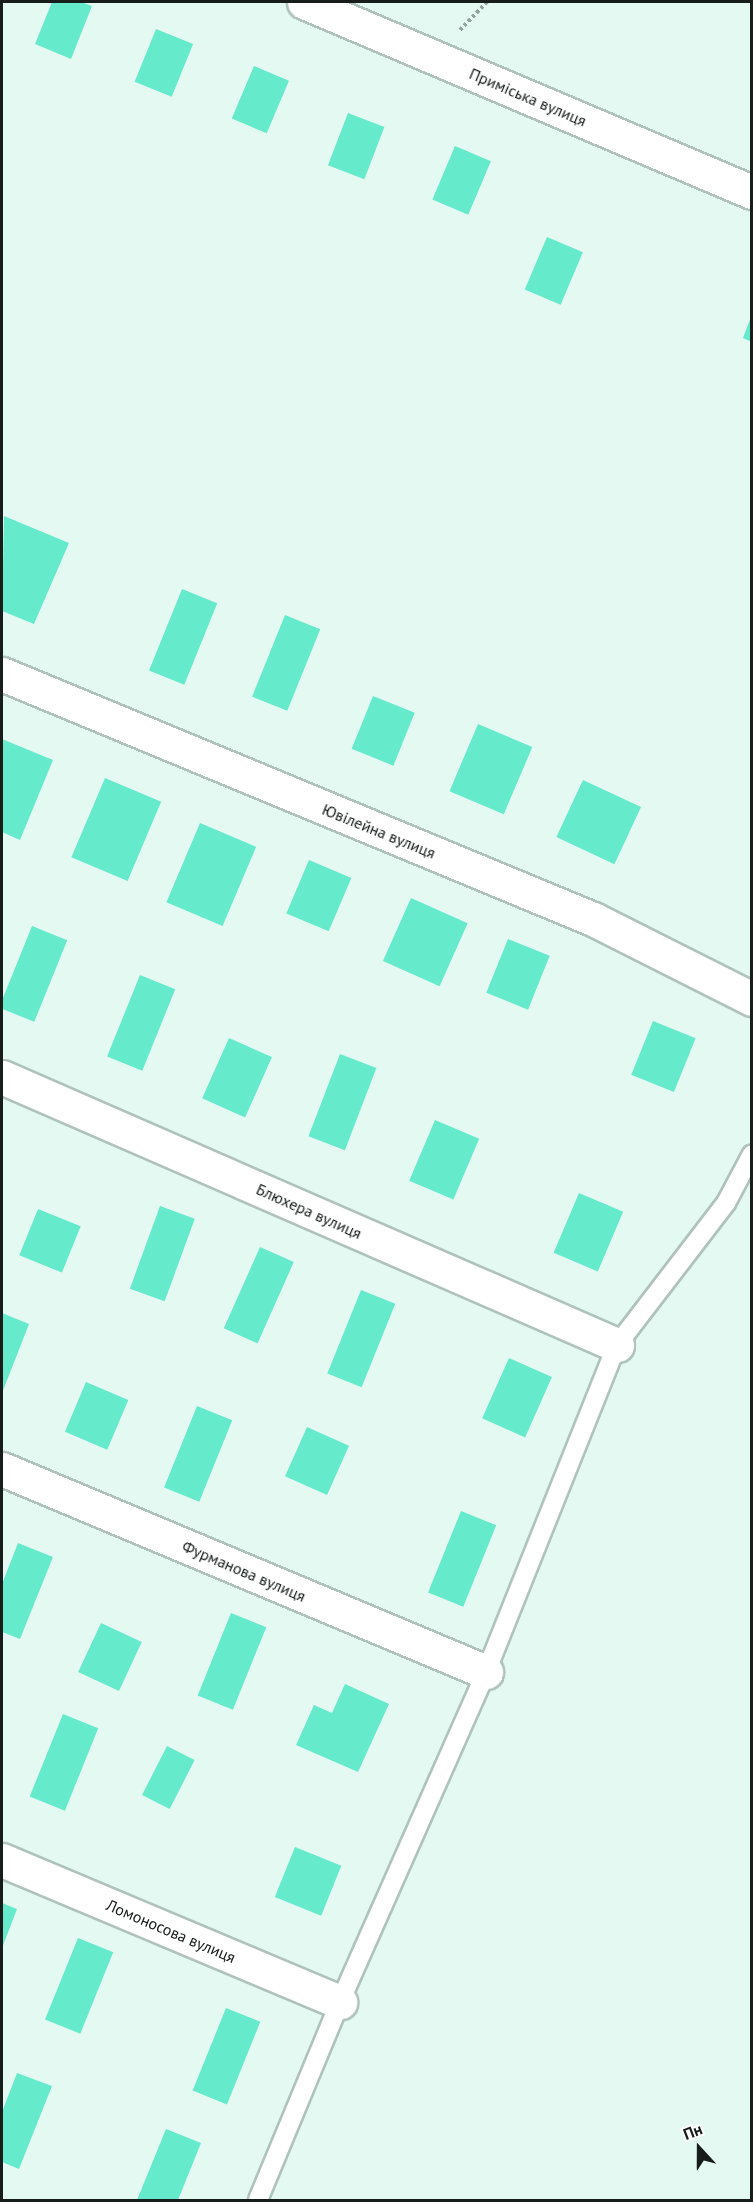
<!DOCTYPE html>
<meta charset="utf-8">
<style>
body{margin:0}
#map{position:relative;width:753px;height:2202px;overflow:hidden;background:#e5f9f3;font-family:"PT Sans",sans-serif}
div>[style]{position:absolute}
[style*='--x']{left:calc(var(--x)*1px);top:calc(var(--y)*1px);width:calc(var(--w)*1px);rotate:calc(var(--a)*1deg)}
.building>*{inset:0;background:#65eacb;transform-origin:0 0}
.path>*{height:4px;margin-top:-2px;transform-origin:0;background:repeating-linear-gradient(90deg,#94a39e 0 3px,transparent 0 6px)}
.roads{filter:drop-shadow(2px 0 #afc2bc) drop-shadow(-2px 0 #afc2bc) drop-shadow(0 2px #afc2bc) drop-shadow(0 -2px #afc2bc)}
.service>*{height:18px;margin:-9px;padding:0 9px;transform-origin:9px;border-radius:9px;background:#fff}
.minor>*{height:33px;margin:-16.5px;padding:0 16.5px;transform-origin:16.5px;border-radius:16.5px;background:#fff}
span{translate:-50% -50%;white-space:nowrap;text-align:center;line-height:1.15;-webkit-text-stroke:5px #fff;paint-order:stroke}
.street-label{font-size:16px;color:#161d1b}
.frame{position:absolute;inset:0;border:3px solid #161d1b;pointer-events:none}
.north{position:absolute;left:669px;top:2118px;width:60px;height:60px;-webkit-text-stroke:4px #fff;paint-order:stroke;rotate:339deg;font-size:16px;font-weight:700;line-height:24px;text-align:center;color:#161d1b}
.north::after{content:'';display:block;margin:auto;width:21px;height:27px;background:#161d1b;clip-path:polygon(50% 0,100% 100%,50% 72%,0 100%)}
</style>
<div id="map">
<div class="building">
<i style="clip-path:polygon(52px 2px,81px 2px,92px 6px,71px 59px,35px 44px)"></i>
<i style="left:156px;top:29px;width:40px;height:57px;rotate:22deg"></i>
<i style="left:254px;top:66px;width:38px;height:57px;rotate:23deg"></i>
<i style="left:348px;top:113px;width:39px;height:56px;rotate:21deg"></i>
<i style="left:455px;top:146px;width:39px;height:58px;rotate:23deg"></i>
<i style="left:547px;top:237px;width:39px;height:57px;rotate:23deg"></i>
<i style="clip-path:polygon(751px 317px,752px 317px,752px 342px,743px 338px)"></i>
<i style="clip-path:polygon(4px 516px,69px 543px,34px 624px,2px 611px)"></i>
<i style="left:182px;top:589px;width:38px;height:88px;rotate:22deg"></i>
<i style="left:285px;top:615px;width:38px;height:88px;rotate:22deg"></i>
<i style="left:373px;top:696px;width:45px;height:57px;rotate:22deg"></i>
<i style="left:478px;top:724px;width:59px;height:73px;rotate:23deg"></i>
<i style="clip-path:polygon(2px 739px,53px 760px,20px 840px,2px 832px)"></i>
<i style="left:105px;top:778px;width:61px;height:86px;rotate:23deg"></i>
<i style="left:583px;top:780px;width:64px;height:63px;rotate:25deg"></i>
<i style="left:200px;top:823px;width:61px;height:86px;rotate:23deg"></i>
<i style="left:309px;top:860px;width:46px;height:58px;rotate:23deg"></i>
<i style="left:411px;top:898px;width:62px;height:69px;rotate:24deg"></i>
<i style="left:32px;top:926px;width:38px;height:88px;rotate:22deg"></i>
<i style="left:508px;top:939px;width:45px;height:58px;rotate:22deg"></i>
<i style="left:140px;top:975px;width:38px;height:88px;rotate:22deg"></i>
<i style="left:653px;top:1021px;width:46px;height:58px;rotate:22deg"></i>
<i style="left:229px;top:1038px;width:47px;height:66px;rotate:24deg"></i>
<i style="left:340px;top:1054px;width:39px;height:88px;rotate:21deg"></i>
<i style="left:435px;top:1120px;width:48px;height:66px;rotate:23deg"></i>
<i style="left:579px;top:1193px;width:48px;height:65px;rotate:23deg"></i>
<i style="left:160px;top:1206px;width:37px;height:88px;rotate:20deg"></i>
<i style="left:38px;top:1209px;width:46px;height:50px;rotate:22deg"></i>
<i style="left:260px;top:1247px;width:37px;height:89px;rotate:24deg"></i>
<i style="left:361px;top:1290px;width:37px;height:90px;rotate:22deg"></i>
<i style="clip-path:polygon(2px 1313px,29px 1324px,2px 1393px)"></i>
<i style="left:509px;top:1358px;width:47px;height:66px;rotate:24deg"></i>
<i style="left:86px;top:1382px;width:46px;height:54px;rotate:23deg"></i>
<i style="left:197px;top:1406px;width:38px;height:88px;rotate:22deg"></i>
<i style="left:307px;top:1427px;width:46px;height:54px;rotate:24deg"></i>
<i style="left:461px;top:1511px;width:38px;height:88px;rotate:22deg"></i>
<i style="clip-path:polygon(18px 1543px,53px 1557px,20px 1639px,2px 1632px,2px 1584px)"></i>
<i style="left:231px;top:1613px;width:38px;height:89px;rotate:22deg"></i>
<i style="left:101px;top:1623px;width:45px;height:54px;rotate:25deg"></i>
<i style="clip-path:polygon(345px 1684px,389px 1704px,358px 1772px,296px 1745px,314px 1705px,332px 1713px)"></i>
<i style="left:63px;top:1714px;width:38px;height:89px;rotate:22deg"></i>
<i style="left:167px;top:1746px;width:31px;height:55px;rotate:27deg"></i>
<i style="left:295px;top:1847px;width:50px;height:54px;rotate:22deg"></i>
<i style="clip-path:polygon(2px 1903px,17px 1909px,2px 1948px)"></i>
<i style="left:78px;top:1938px;width:38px;height:88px;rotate:22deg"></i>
<i style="left:226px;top:2008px;width:37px;height:89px;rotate:22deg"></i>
<i style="clip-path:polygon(17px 2073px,52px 2086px,19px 2169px,2px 2162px,2px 2112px)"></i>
<i style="clip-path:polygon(166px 2129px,201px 2143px,178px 2200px,137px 2200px)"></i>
</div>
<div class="path">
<i style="--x:460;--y:30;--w:39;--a:-46"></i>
</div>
<div class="roads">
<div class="service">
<i style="--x:258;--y:2200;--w:214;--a:-67.5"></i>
<i style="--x:340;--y:2002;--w:361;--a:-66.1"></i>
<i style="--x:486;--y:1672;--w:352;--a:-68.2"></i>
<i style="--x:617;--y:1345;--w:179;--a:-52.5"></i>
<i style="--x:726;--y:1203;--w:55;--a:-62"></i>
</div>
<div class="minor">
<i style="--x:304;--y:2;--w:487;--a:23"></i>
<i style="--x:2;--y:674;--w:640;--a:22.52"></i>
<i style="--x:593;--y:919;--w:178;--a:26.7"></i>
<i style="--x:2;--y:1077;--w:671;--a:23.55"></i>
<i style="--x:2;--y:1469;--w:525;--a:22.75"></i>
<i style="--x:2;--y:1860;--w:367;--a:22.8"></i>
</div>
</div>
<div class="street-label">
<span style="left:528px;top:97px;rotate:23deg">Приміська вулиця</span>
<span style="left:379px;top:831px;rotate:22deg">Ювілейна вулиця</span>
<span style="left:309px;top:1211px;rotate:24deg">Блюхера вулиця</span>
<span style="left:244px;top:1571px;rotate:23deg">Фурманова вулиця</span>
<span style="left:171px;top:1931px;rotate:23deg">Ломоносова вулиця</span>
</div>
<div class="frame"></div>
<div class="north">Пн</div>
</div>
